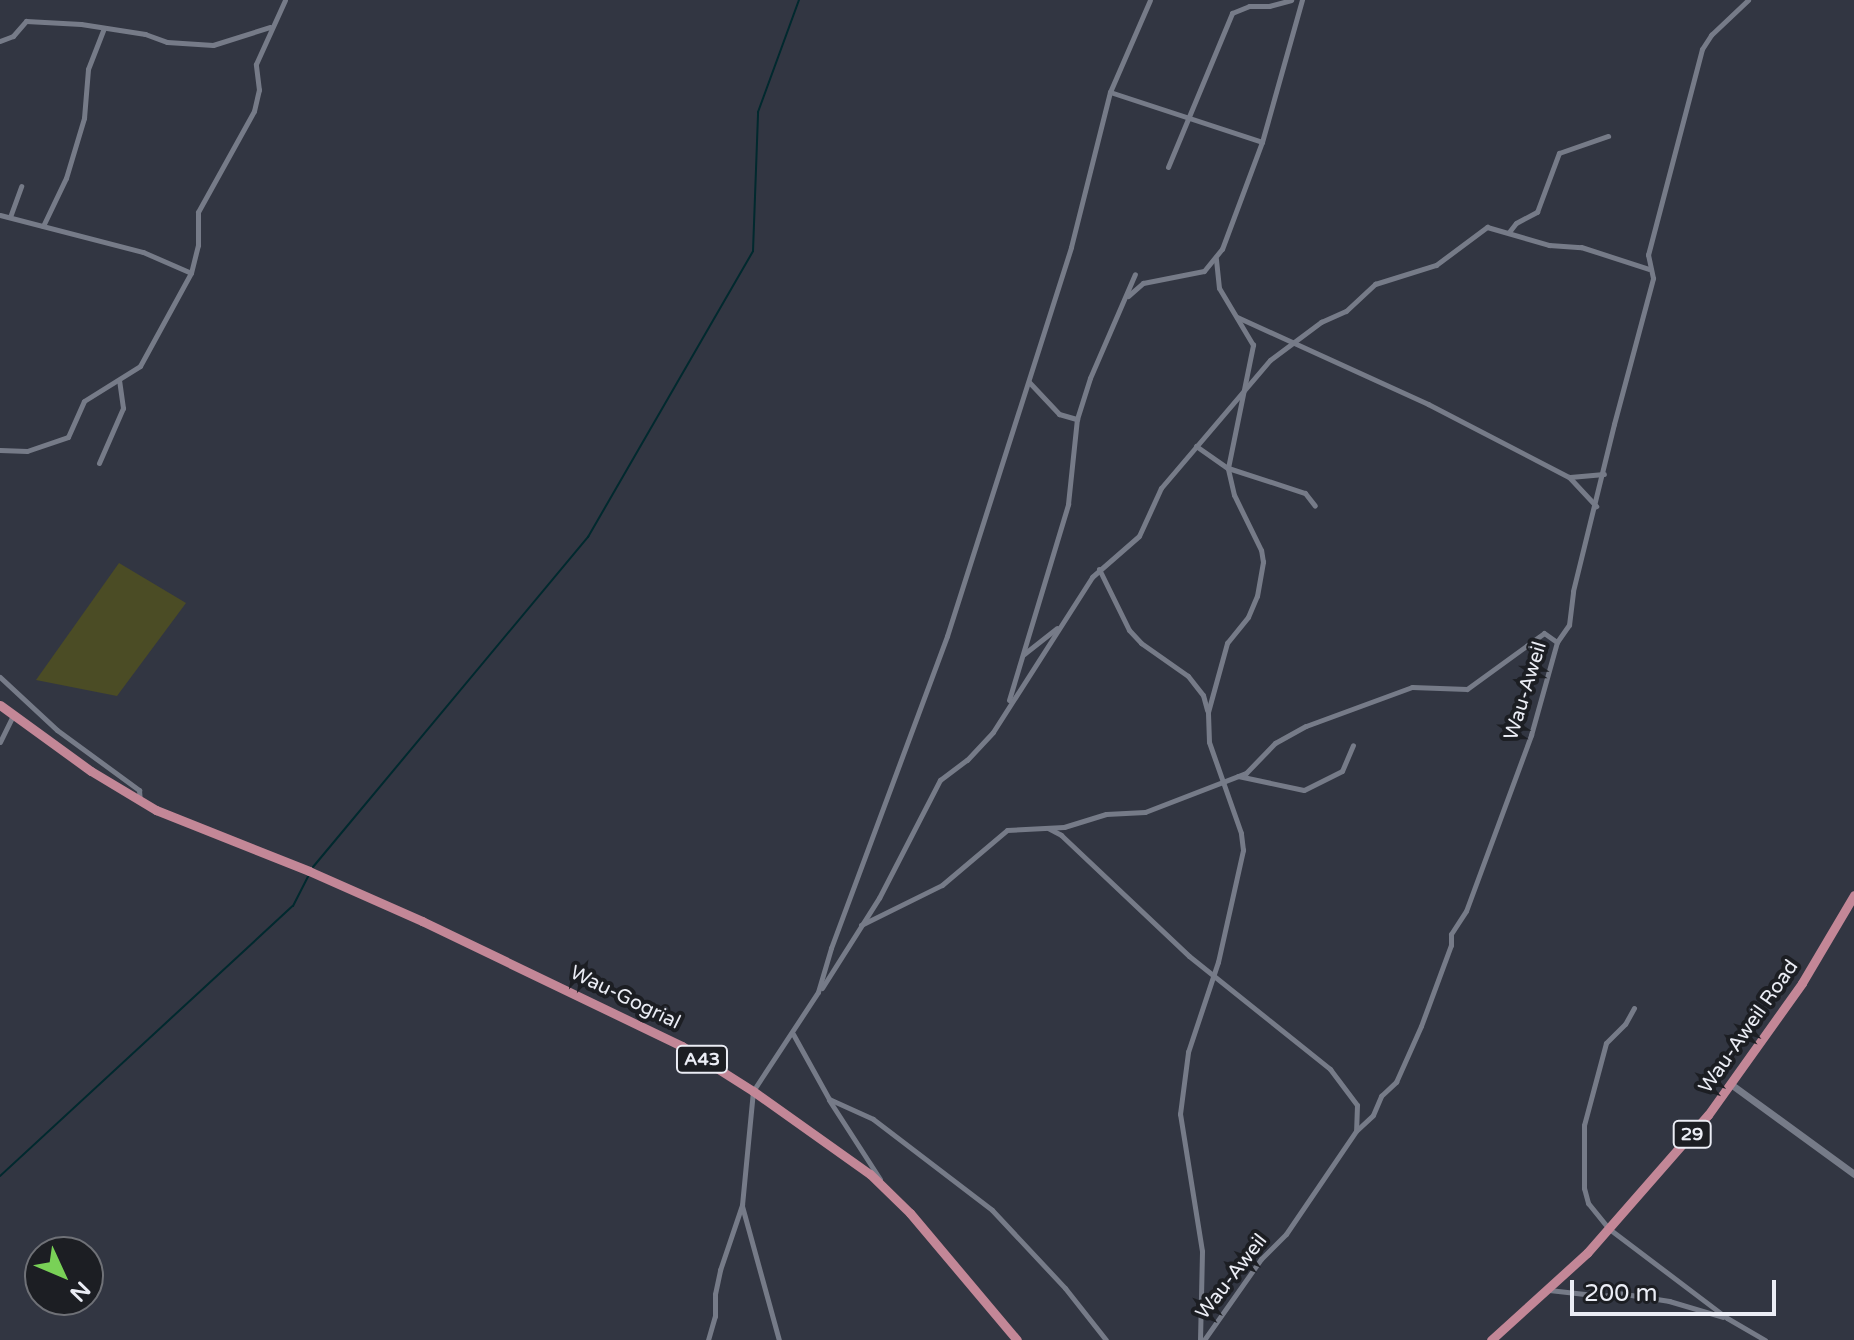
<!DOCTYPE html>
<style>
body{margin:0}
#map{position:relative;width:1854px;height:1340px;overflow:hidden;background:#323642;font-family:"Varela Round",sans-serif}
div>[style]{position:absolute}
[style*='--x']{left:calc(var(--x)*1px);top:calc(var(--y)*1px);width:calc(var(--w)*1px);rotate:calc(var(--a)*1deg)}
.green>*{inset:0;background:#4b4c25}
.stream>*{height:2px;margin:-1px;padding:0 1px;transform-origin:1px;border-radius:1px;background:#01292e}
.minor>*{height:5px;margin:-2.5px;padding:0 2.5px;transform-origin:2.5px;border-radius:2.5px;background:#767b88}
.tertiary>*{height:7px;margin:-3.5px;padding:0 3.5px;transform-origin:3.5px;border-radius:3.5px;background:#767b88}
.primary>*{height:9px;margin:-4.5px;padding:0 4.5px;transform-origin:4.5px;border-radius:4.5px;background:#c38797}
span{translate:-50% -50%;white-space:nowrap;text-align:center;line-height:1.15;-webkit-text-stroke:8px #1c1e23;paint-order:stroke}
.shield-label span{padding:2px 6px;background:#1c1e23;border:2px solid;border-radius:6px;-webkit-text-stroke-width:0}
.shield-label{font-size:18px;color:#ebedf5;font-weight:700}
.street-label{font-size:20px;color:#ebedf5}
.north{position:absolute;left:24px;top:1236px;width:80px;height:80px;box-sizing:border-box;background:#1c1e23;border:2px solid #6f7177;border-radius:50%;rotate:134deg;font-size:22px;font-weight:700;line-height:32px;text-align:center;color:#ebedf5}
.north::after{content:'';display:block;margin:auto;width:28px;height:36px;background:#79d157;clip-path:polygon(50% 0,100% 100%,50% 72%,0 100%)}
.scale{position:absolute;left:1570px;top:1280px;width:206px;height:36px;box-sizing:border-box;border:4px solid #ebedf5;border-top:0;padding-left:10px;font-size:24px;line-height:28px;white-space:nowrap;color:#ebedf5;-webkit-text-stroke:6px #1c1e23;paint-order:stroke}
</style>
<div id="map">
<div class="green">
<i style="clip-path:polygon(119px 563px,186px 603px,117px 696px,36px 680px)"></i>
</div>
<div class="stream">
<i style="--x:313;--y:867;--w:430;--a:-50.2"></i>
<i style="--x:588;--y:537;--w:330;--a:-60"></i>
<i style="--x:753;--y:251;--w:139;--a:-87.9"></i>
<i style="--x:758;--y:112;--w:119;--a:-69.9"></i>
<i style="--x:0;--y:1176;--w:398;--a:-42.7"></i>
<i style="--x:293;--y:906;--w:34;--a:-63"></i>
</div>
<div class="minor">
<i style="--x:0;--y:41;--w:14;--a:-21"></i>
<i style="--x:13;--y:36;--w:20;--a:-49"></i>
<i style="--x:26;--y:21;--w:55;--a:3.1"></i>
<i style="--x:81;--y:24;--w:65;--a:8.9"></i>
<i style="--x:145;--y:34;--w:23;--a:20"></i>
<i style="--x:167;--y:42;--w:46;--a:3.7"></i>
<i style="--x:213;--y:45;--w:60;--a:-17.5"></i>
<i style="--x:1110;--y:92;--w:160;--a:18.2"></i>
<i style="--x:1168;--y:167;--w:167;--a:-67.4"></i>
<i style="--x:1232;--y:13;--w:18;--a:-22"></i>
<i style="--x:1249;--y:6;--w:20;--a:0"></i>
<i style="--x:1269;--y:6;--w:23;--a:-15"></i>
<i style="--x:0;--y:215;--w:148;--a:14.5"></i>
<i style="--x:143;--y:252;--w:52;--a:23.6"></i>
<i style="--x:10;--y:217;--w:33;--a:-70"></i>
<i style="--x:43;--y:226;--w:53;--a:-64.4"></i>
<i style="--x:66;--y:178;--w:63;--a:-73.3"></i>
<i style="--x:84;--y:118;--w:49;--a:-85.3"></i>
<i style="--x:88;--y:69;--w:44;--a:-68.7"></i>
<i style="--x:1509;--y:232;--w:11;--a:-52"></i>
<i style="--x:1516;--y:223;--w:24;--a:-28"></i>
<i style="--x:1537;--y:212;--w:63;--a:-69.6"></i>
<i style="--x:1559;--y:153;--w:52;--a:-19.1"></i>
<i style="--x:1128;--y:296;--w:20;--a:-41"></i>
<i style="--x:1143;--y:283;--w:62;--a:-11.1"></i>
<i style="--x:1204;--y:271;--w:28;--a:-51"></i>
<i style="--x:1222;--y:249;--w:114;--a:-69.5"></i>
<i style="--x:1262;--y:142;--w:148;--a:-74.3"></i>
<i style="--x:1237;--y:317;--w:210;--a:24.5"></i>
<i style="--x:1428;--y:404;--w:159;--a:27.4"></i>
<i style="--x:1569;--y:477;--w:40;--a:47"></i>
<i style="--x:1029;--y:382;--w:44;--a:46.8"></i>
<i style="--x:1059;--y:414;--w:19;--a:16"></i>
<i style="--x:1196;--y:446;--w:39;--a:35"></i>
<i style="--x:1228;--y:468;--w:81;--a:18"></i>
<i style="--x:1305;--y:493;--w:16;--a:52"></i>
<i style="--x:0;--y:450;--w:27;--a:2"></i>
<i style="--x:27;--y:451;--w:43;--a:-18.9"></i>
<i style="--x:68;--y:437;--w:39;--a:-66"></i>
<i style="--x:84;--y:401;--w:66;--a:-32"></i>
<i style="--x:140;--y:366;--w:106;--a:-61.3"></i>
<i style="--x:191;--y:273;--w:29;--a:-76"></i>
<i style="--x:198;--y:245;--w:33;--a:-90"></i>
<i style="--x:198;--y:212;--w:115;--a:-61"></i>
<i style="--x:254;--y:111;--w:22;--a:-77"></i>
<i style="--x:259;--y:90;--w:26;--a:-97"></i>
<i style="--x:256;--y:64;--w:70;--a:-65.6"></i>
<i style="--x:99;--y:463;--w:60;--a:-66.4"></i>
<i style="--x:123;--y:408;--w:27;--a:-98"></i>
<i style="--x:1570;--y:477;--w:34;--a:-5"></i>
<i style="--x:1099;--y:569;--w:68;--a:63.8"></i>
<i style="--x:1129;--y:630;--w:18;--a:47"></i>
<i style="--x:1141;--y:643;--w:57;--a:35.1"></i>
<i style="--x:1188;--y:676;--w:24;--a:52"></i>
<i style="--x:1203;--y:695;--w:16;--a:75"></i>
<i style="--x:1024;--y:654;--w:42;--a:-38.2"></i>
<i style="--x:0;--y:677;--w:78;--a:42.9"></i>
<i style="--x:57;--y:730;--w:102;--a:36.2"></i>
<i style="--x:139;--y:790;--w:11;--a:85"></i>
<i style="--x:1009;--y:700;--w:205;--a:-73.2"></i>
<i style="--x:1068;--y:504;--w:85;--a:-84"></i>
<i style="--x:1077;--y:419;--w:43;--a:-72.4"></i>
<i style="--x:1090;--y:378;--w:113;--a:-66.6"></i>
<i style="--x:0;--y:742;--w:30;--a:-64"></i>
<i style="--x:1238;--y:776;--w:67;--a:12"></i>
<i style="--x:1304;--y:790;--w:42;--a:-26.6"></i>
<i style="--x:1342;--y:771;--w:28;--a:-67"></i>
<i style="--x:1048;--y:828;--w:15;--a:28"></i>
<i style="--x:1061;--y:835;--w:176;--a:43.4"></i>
<i style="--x:1189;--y:956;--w:181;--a:38.7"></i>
<i style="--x:1330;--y:1069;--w:45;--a:53.1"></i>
<i style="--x:1357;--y:1105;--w:25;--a:92"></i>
<i style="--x:861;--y:925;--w:90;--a:-26.3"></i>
<i style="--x:942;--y:885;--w:85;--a:-40.2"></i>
<i style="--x:1007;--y:830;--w:57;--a:-3"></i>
<i style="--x:1064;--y:827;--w:44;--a:-17.2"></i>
<i style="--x:1106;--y:814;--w:39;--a:-3"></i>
<i style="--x:1145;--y:812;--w:108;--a:-21.1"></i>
<i style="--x:1246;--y:773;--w:42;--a:-46"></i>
<i style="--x:1275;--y:743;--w:35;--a:-29"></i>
<i style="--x:1306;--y:726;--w:113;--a:-20.2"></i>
<i style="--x:1412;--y:687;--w:55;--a:2.1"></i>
<i style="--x:1467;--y:689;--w:95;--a:-36"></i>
<i style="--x:1544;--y:633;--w:16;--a:35"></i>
<i style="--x:822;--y:988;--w:107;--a:-57.7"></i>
<i style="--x:879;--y:898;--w:133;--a:-62.7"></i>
<i style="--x:940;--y:780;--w:34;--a:-37"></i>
<i style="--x:967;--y:760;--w:38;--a:-47"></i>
<i style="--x:993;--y:732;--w:184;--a:-57.4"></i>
<i style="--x:1092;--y:577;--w:62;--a:-41.1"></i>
<i style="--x:1139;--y:536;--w:53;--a:-65.4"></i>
<i style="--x:1161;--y:488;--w:168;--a:-49.6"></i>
<i style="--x:1270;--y:360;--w:64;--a:-36.7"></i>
<i style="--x:1321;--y:322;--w:27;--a:-24"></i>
<i style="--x:1346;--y:311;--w:40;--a:-43"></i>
<i style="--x:1375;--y:284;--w:64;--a:-17.3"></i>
<i style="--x:1436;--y:265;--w:64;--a:-36.7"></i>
<i style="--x:1487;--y:227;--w:65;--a:16.2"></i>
<i style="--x:1549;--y:245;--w:32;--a:4"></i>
<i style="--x:1581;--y:247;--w:71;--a:17.9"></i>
<i style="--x:1634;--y:1008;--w:18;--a:119"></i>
<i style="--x:1625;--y:1024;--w:27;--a:135"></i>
<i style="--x:1606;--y:1043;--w:85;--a:105"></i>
<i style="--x:1584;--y:1125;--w:63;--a:90"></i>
<i style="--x:1584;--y:1188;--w:16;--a:75"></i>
<i style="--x:1588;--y:1203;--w:32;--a:51"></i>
<i style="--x:1608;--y:1228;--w:149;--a:37.1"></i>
<i style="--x:1727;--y:1318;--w:44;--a:30.1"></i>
<i style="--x:793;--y:1034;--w:74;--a:61"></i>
<i style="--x:829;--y:1099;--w:48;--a:24.4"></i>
<i style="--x:873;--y:1119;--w:150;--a:37.4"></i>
<i style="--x:992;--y:1210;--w:107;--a:46.9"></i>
<i style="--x:1065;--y:1288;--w:66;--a:51.7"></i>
<i style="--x:829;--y:1100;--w:94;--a:57.2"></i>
<i style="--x:742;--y:1206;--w:139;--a:74.6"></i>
<i style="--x:1549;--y:1290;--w:54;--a:6.3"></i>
<i style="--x:1603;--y:1296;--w:15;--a:-11"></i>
<i style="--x:1618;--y:1293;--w:52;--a:8.9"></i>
<i style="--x:1669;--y:1301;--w:56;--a:16.5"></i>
<i style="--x:708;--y:1340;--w:25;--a:-74"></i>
<i style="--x:715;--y:1316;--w:22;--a:-90"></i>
<i style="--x:715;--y:1294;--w:25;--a:-78"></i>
<i style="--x:720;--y:1270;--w:69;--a:-71.3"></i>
<i style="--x:742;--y:1205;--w:115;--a:-84.5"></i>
<i style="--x:753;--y:1091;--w:118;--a:-56.7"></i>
<i style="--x:818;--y:992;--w:46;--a:-73.5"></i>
<i style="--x:831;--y:948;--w:333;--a:-69.6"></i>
<i style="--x:947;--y:636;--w:408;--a:-72.3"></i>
<i style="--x:1071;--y:247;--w:160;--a:-75.9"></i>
<i style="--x:1110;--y:92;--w:100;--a:-66.5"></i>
<i style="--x:1200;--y:1340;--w:89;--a:-88.7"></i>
<i style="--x:1202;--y:1251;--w:139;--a:-99.1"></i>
<i style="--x:1180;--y:1114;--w:63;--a:-82.6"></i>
<i style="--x:1188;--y:1052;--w:95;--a:-71.6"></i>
<i style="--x:1218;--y:962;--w:115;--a:-77.4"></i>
<i style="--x:1243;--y:850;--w:17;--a:-97"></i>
<i style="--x:1241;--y:833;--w:96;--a:-109.4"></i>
<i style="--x:1209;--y:742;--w:30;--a:-92"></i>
<i style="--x:1208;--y:712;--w:72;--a:-74.6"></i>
<i style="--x:1227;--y:643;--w:33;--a:-51"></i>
<i style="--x:1248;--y:617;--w:23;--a:-67"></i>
<i style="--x:1257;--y:596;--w:35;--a:-80"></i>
<i style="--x:1263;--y:562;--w:12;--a:-99"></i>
<i style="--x:1261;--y:550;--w:61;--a:-116.1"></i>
<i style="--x:1234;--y:495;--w:28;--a:-103"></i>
<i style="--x:1228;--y:468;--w:126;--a:-78.5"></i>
<i style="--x:1253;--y:345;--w:66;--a:-120.8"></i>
<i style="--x:1219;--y:288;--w:30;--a:-96"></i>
<i style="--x:1204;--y:1340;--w:99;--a:-54.9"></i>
<i style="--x:1261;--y:1259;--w:35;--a:-45"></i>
<i style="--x:1286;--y:1234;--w:125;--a:-55.8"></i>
<i style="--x:1356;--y:1131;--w:23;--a:-43"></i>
<i style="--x:1373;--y:1115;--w:21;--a:-67"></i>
<i style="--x:1381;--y:1096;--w:21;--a:-43"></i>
<i style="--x:1396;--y:1082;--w:61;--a:-65.9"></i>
<i style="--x:1421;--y:1026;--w:86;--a:-69.7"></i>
<i style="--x:1451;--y:945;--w:11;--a:-90"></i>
<i style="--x:1451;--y:934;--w:27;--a:-57"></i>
<i style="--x:1466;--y:911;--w:188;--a:-69.7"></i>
<i style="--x:1531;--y:735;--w:97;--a:-74.4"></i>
<i style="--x:1557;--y:642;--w:21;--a:-55"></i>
<i style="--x:1569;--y:625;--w:34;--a:-83"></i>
<i style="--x:1573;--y:591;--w:172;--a:-76.2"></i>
<i style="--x:1614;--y:424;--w:151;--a:-75"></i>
<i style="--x:1653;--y:278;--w:24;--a:-102"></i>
<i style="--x:1648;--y:255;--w:213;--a:-75.3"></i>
<i style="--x:1702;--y:49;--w:17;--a:-57"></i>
<i style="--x:1711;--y:35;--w:51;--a:-43.4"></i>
</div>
<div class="tertiary">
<i style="--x:1732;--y:1085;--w:151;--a:36.1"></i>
</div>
<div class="primary">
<i style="--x:0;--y:705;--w:112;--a:36"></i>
<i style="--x:91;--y:771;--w:76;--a:31"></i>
<i style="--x:156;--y:810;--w:165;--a:21.7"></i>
<i style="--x:309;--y:871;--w:124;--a:23.9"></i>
<i style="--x:422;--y:921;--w:288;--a:25.7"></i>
<i style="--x:682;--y:1046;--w:84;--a:32.4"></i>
<i style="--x:753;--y:1091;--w:143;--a:35.4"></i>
<i style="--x:870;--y:1174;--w:56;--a:44.3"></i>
<i style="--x:910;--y:1213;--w:166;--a:49.9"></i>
<i style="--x:1491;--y:1340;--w:130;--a:-42.2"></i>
<i style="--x:1587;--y:1253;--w:184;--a:-48.8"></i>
<i style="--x:1708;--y:1115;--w:162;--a:-54.5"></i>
<i style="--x:1802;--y:983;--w:102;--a:-59.4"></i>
</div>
<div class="shield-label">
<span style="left:702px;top:1059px">A43</span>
<span style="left:1692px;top:1134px">29</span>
</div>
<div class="street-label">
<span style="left:1526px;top:691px;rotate:-73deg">Wau-Aweil</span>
<span style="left:625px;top:998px;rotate:26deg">Wau-Gogrial</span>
<span style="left:1749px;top:1027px;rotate:-55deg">Wau-Aweil Road</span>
<span style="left:1232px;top:1277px;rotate:-52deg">Wau-Aweil</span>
</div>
<div class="north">N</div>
<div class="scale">200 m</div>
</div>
